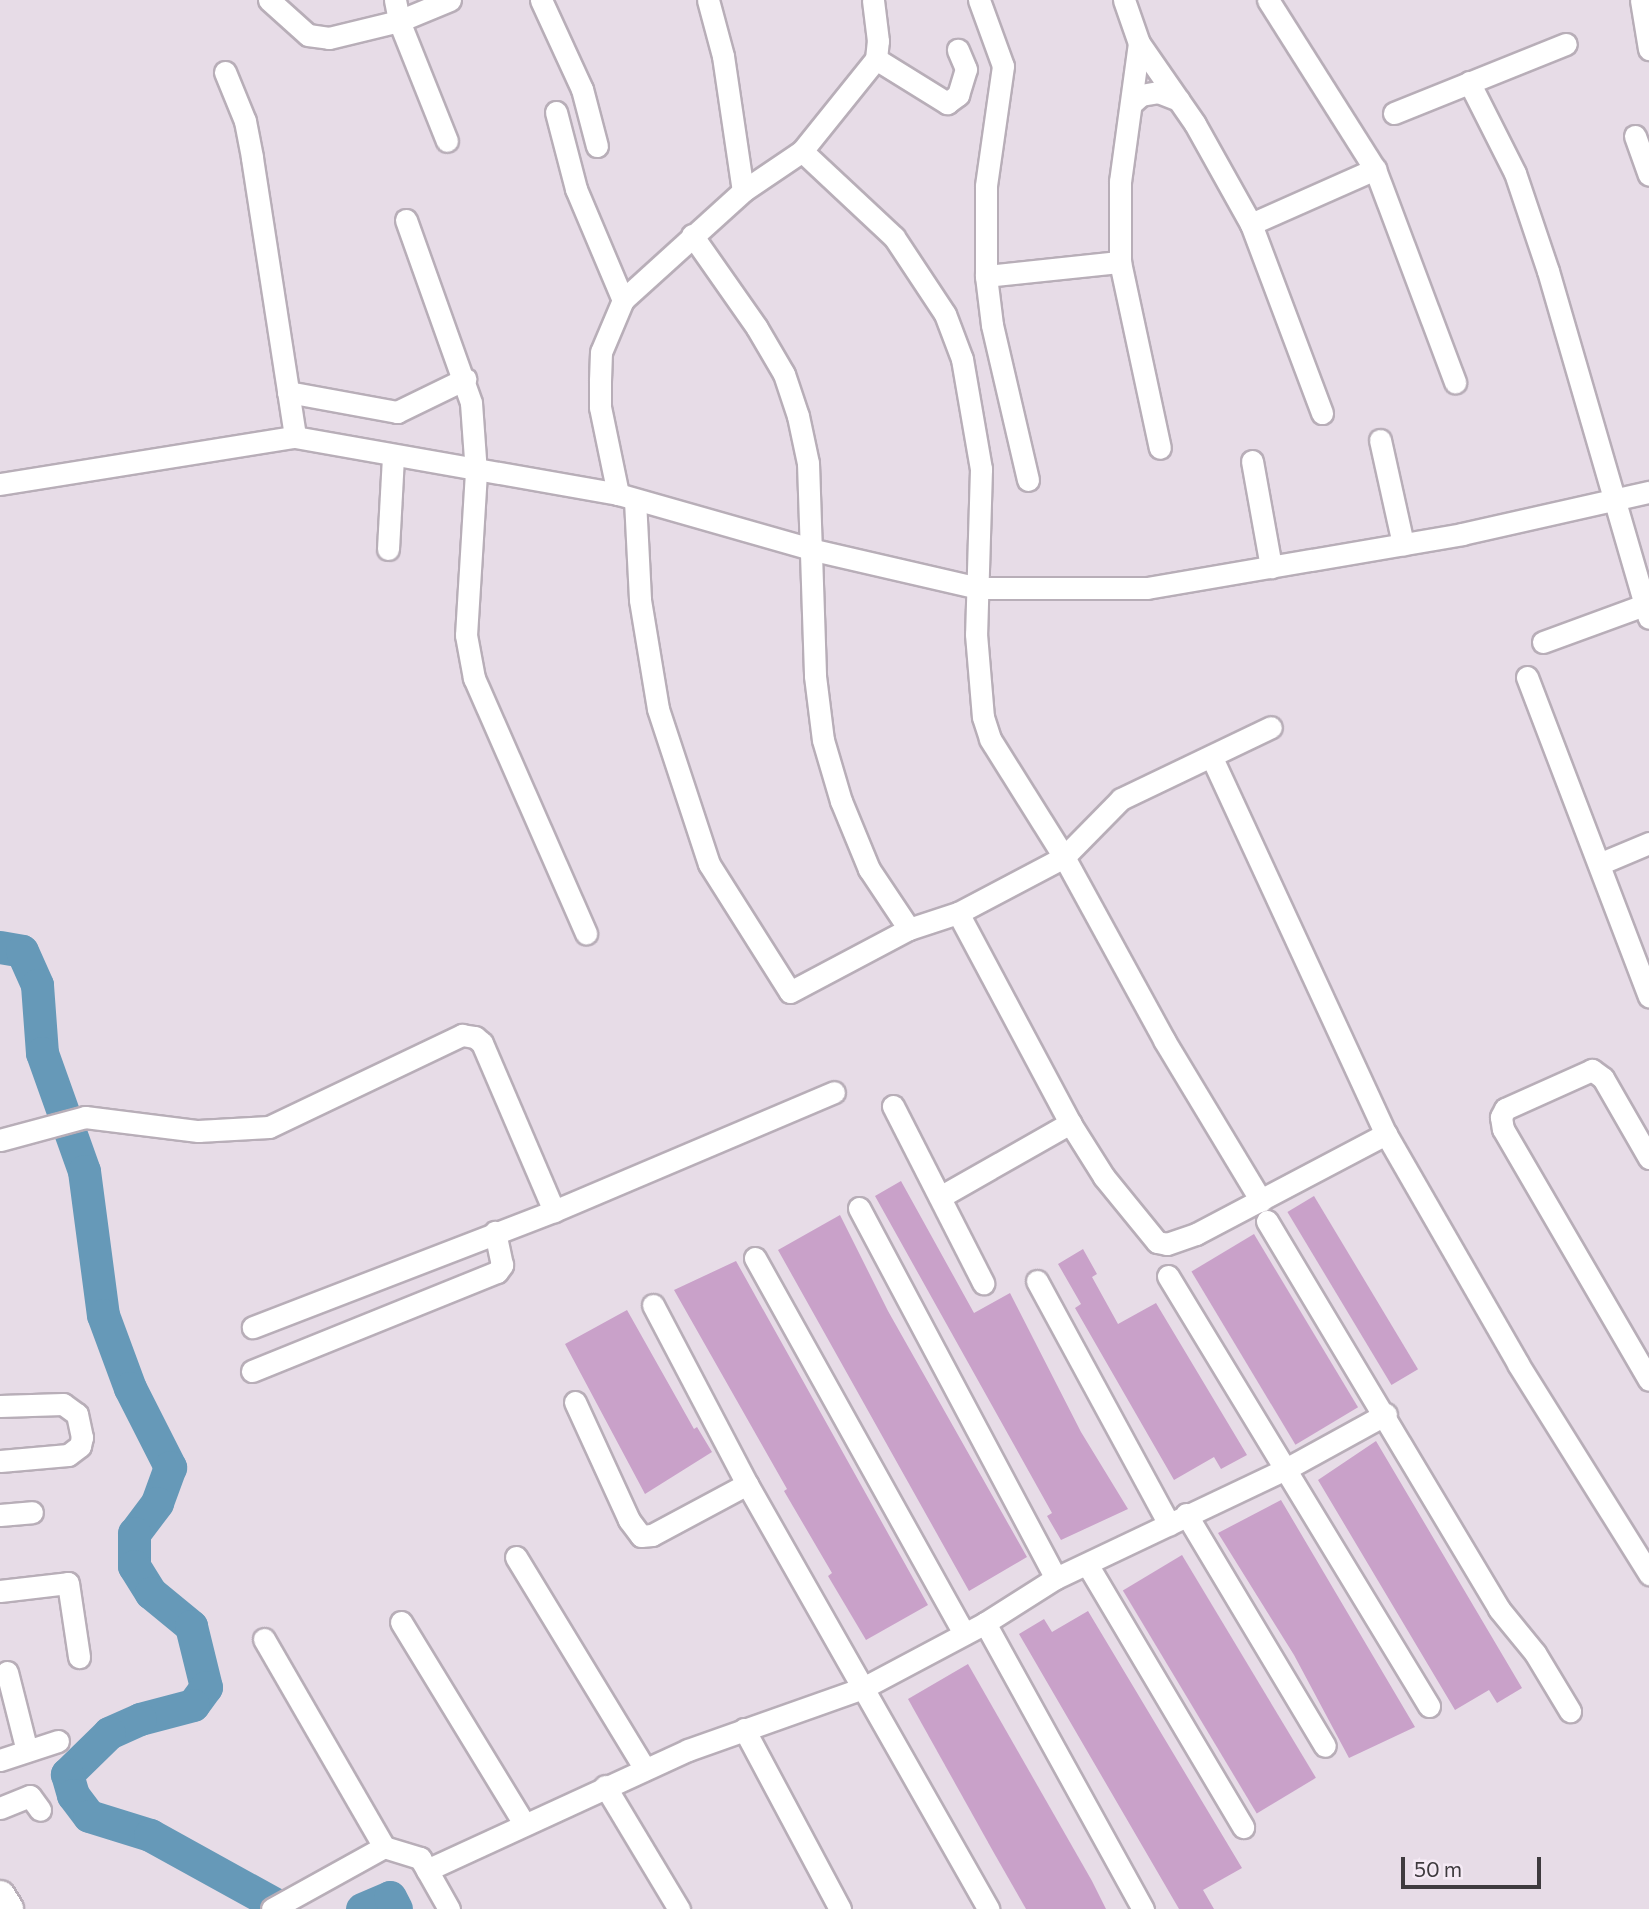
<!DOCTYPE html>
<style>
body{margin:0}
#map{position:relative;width:1649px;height:1909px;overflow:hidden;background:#e7dce7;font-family:Commissioner,sans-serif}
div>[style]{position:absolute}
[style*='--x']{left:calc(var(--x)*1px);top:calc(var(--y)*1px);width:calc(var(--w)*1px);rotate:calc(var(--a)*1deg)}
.river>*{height:33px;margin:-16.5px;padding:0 16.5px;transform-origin:16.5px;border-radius:16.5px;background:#6699b8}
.building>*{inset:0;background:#c9a1c9;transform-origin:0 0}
.roads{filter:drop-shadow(2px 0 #b8aeb8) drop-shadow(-2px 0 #b8aeb8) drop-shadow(0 2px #b8aeb8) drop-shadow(0 -2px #b8aeb8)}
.minor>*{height:21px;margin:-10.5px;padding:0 10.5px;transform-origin:10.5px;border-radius:10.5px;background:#fff}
.secondary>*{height:30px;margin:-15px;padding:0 15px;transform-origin:15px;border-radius:15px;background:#fff}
span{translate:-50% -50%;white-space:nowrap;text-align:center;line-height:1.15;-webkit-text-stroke:7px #f5eaf5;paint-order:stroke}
.scale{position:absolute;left:1401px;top:1857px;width:140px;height:32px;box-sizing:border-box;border:4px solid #3e3a3e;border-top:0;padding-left:9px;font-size:21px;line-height:24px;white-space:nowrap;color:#3e3a3e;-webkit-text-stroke:5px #f5eaf5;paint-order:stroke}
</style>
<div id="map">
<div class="river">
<i style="--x:0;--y:947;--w:22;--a:10"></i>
<i style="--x:22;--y:951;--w:37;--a:66"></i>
<i style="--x:37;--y:985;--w:68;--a:85.8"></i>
<i style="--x:42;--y:1053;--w:125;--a:70.4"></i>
<i style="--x:84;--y:1171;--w:145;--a:82.5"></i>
<i style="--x:103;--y:1315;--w:78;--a:69.7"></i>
<i style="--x:130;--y:1388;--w:89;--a:63.1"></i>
<i style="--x:170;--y:1467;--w:38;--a:110"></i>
<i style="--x:157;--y:1503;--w:38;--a:127"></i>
<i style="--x:134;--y:1533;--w:33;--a:90"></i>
<i style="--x:134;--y:1566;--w:32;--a:58"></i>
<i style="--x:151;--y:1593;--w:52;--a:39.5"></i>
<i style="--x:191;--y:1626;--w:63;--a:76.2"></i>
<i style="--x:206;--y:1687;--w:22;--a:126"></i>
<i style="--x:193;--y:1705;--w:55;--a:165.2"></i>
<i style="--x:140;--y:1719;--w:34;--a:156"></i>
<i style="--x:109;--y:1733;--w:59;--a:135.7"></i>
<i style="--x:67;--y:1774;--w:22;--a:74"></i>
<i style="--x:73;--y:1795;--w:26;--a:53"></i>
<i style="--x:89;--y:1816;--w:64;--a:17.3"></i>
<i style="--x:150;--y:1835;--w:153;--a:28.9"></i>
<i style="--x:362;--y:1909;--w:30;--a:-23"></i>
<i style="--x:390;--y:1897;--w:13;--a:63"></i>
</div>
<div class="building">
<i style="clip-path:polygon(901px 1181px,974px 1313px,1010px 1293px,1081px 1432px,1128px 1509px,1061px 1540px,1047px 1516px,1052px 1513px,875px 1196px)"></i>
<i style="left:1314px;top:1196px;width:202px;height:31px;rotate:59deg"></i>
<i style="clip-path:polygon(840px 1215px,888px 1311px,1027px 1557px,969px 1591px,778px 1250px)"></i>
<i style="left:1254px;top:1234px;width:202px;height:73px;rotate:59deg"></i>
<i style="clip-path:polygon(1083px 1249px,1097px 1274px,1092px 1277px,1118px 1324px,1156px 1303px,1247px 1455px,1221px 1469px,1214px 1457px,1174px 1480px,1075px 1308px,1081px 1304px,1058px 1264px)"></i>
<i style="clip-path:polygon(736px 1261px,928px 1605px,866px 1640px,828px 1576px,832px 1573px,784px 1491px,787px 1489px,674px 1290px)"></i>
<i style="clip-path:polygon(627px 1310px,694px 1429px,697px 1427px,712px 1452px,645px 1494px,565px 1344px)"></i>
<i style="clip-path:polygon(1376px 1441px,1522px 1688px,1497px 1703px,1489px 1690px,1455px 1710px,1318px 1480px)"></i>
<i style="clip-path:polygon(1281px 1500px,1415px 1727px,1349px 1758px,1294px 1655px,1218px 1533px)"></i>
<i style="left:1182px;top:1555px;width:260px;height:69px;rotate:59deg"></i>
<i style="clip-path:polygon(1088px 1611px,1242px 1868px,1203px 1890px,1214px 1909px,1179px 1909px,1019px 1634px,1044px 1619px,1052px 1632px)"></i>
<i style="clip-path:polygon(968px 1664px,1092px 1881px,1106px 1909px,1026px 1909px,994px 1853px,908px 1699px)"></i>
</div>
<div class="roads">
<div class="minor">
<i style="--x:269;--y:0;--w:52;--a:41.9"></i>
<i style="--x:308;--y:35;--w:21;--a:8"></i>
<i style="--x:329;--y:38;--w:72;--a:-13.7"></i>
<i style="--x:399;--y:21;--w:55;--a:-22.4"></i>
<i style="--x:395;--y:0;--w:21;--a:79"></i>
<i style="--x:399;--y:21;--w:129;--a:68.2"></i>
<i style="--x:541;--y:0;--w:98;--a:65.3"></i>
<i style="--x:582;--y:89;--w:59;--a:75.3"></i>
<i style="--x:708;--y:0;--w:58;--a:75"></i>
<i style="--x:723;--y:56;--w:136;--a:81.6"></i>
<i style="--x:979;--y:0;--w:70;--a:70"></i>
<i style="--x:1003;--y:66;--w:121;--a:98.1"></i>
<i style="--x:986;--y:186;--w:90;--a:90"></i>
<i style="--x:986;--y:276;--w:49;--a:83"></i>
<i style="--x:992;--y:325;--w:159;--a:76.9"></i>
<i style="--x:1124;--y:0;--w:46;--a:70.8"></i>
<i style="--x:1139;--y:43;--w:98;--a:55.3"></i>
<i style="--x:1195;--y:124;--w:115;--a:60.8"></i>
<i style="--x:1251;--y:224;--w:202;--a:69.4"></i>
<i style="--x:1268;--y:0;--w:200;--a:57.7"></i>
<i style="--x:1375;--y:169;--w:228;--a:69.4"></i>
<i style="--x:1641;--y:0;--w:50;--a:80.7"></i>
<i style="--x:1139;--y:43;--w:139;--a:97.8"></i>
<i style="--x:1120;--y:181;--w:81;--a:90"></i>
<i style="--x:1120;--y:262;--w:190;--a:77.9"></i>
<i style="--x:876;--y:59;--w:84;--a:31.8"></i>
<i style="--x:947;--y:103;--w:14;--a:-36"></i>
<i style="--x:958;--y:95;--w:27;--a:-73"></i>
<i style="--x:966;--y:69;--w:21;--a:-113"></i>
<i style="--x:225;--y:72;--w:53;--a:67.8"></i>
<i style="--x:245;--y:121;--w:38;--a:79"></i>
<i style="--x:252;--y:158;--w:282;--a:81.2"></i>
<i style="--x:1469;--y:82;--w:102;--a:63.2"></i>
<i style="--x:1515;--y:173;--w:103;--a:71.4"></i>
<i style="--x:1548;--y:271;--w:361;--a:73.8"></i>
<i style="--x:1131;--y:104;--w:13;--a:-42"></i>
<i style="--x:1141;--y:95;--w:17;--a:-10"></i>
<i style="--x:1158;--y:92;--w:22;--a:21"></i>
<i style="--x:556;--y:112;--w:80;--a:75.4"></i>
<i style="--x:576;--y:189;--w:121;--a:67.1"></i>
<i style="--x:623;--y:300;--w:56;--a:112.9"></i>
<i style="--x:601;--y:352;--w:28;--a:92"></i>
<i style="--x:600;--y:380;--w:27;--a:90"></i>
<i style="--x:600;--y:407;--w:89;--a:78.3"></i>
<i style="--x:1394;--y:113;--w:185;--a:-21.9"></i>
<i style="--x:1635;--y:136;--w:41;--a:70.3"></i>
<i style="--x:802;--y:151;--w:126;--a:43.1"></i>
<i style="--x:894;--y:237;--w:92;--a:56.5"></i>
<i style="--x:945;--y:314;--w:48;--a:69.3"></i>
<i style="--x:962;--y:359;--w:112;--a:80.2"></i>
<i style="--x:981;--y:469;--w:165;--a:91.7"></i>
<i style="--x:976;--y:634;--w:83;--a:85.2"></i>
<i style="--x:983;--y:717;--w:23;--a:72"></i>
<i style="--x:990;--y:739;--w:139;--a:57.9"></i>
<i style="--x:1064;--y:857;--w:209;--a:61.3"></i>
<i style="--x:1164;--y:1040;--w:188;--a:58.9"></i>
<i style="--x:406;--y:220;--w:194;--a:70.4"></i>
<i style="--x:471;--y:403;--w:69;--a:85.9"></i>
<i style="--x:476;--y:472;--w:163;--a:93.5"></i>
<i style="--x:466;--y:635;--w:44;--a:79.5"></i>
<i style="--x:474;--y:678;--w:279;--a:66.3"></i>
<i style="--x:1251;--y:224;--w:136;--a:-23.9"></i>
<i style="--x:692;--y:235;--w:113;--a:55"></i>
<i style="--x:757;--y:328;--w:53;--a:59.6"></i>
<i style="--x:784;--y:374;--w:44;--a:71.6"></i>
<i style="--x:798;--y:416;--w:48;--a:78"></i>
<i style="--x:808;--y:463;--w:213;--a:88.1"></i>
<i style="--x:815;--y:676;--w:64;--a:82.9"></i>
<i style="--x:823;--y:740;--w:64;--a:73.6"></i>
<i style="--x:841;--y:801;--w:74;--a:67.6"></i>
<i style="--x:869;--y:869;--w:72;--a:56.3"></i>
<i style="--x:986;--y:276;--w:135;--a:-6"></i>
<i style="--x:623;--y:300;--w:162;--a:-42.2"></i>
<i style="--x:743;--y:191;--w:71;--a:-34.1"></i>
<i style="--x:802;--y:151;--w:118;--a:-51.2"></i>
<i style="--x:876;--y:59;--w:18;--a:-84"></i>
<i style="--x:878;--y:41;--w:41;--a:-97"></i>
<i style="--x:288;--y:392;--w:111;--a:10.4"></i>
<i style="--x:397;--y:412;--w:76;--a:-25.9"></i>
<i style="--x:1380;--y:440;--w:107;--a:77.5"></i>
<i style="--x:1252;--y:461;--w:108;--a:79.8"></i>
<i style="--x:0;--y:484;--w:299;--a:-9.1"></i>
<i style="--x:295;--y:437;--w:328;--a:10"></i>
<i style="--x:618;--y:494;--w:204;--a:15.9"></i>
<i style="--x:814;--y:550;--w:169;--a:13"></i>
<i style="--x:979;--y:588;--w:168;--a:0"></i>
<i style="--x:1147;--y:588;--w:320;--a:-9.7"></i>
<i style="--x:1462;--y:534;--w:192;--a:-12.7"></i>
<i style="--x:635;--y:500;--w:100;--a:87.1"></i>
<i style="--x:640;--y:600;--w:110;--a:80.6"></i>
<i style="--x:658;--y:709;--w:163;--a:71.8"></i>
<i style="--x:709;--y:864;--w:151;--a:57.7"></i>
<i style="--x:790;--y:992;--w:135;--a:-27.9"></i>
<i style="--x:909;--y:929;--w:52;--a:-18.1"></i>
<i style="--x:958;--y:913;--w:120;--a:-27.8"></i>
<i style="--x:1064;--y:857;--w:81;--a:-45.5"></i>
<i style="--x:1121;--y:799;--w:166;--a:-25.6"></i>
<i style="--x:388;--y:549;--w:93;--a:-86.9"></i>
<i style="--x:1543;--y:642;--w:108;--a:-20.1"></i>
<i style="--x:1527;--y:677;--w:342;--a:69.1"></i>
<i style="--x:1212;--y:758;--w:414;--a:65.2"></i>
<i style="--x:1386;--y:1134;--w:265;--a:60.1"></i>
<i style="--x:1518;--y:1364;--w:248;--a:58"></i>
<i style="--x:1599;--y:864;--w:54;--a:-22.8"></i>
<i style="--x:958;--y:913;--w:238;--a:61.9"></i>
<i style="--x:1070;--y:1123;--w:64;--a:57.8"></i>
<i style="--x:1104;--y:1177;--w:84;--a:50.8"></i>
<i style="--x:1157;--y:1242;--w:10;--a:11"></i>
<i style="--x:1167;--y:1244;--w:31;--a:-19"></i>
<i style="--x:1196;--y:1234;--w:215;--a:-27.8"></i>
<i style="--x:893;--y:1106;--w:199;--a:63"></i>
<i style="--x:0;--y:1140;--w:88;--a:-15.1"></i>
<i style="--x:85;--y:1117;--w:114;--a:7.1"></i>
<i style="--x:198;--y:1131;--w:71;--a:-3.2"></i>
<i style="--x:269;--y:1127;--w:214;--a:-25.5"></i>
<i style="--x:462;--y:1035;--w:13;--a:9"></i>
<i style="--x:475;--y:1037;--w:9;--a:41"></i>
<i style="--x:482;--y:1043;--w:183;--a:66.8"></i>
<i style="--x:554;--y:1211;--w:323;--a:158.9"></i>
<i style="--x:1649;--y:1158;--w:92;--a:-119.9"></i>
<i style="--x:1603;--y:1078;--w:14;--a:-144"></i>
<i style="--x:1592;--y:1070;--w:95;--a:155.9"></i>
<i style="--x:1505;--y:1109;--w:9;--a:117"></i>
<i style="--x:1501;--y:1117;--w:12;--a:81"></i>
<i style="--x:1503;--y:1129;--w:290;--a:59.8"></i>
<i style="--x:940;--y:1197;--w:150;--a:-29.6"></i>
<i style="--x:859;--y:1208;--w:419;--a:62"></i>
<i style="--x:554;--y:1211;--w:304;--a:-23"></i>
<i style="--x:1267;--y:1221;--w:452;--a:59.1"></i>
<i style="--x:1499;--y:1609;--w:57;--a:50.7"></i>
<i style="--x:1535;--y:1653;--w:68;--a:58.9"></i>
<i style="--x:755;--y:1258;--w:430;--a:60.9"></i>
<i style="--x:1168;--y:1276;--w:503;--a:58.74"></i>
<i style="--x:1037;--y:1281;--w:277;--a:61.5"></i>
<i style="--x:653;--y:1305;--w:202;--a:62.3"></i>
<i style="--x:747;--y:1484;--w:489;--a:60.4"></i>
<i style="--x:252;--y:1371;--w:264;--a:-22"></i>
<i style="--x:497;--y:1272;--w:9;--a:-54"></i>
<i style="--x:502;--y:1265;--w:34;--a:-102"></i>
<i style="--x:575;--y:1402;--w:130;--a:65.4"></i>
<i style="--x:629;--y:1520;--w:20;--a:53"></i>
<i style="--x:641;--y:1536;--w:11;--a:-5"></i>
<i style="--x:652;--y:1535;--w:108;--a:-28.2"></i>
<i style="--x:0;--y:1406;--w:63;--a:-1.8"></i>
<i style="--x:63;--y:1404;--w:17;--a:36"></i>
<i style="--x:77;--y:1414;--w:24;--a:78"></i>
<i style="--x:82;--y:1437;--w:9;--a:103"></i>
<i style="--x:80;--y:1446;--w:15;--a:143"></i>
<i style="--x:68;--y:1455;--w:68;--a:175"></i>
<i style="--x:1186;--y:1514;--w:270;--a:59.1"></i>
<i style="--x:0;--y:1515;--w:32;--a:-5"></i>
<i style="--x:516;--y:1557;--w:248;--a:58.7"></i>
<i style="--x:1087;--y:1564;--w:306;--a:59.3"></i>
<i style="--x:0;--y:1591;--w:68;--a:-6.7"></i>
<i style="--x:68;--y:1583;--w:75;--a:81.5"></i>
<i style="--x:401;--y:1622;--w:234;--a:58.6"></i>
<i style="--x:985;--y:1623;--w:327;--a:61.1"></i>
<i style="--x:264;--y:1639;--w:240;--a:60"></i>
<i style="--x:7;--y:1672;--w:81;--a:75.8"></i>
<i style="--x:744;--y:1729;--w:204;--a:61.9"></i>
<i style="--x:0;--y:1760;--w:61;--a:-18.1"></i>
<i style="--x:605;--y:1786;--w:144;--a:59"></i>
<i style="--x:0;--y:1808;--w:32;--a:-22"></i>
<i style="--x:30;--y:1796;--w:17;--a:54"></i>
<i style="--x:427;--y:1870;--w:45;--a:60.6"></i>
<i style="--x:272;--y:1909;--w:128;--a:-29"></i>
<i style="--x:384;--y:1847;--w:38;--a:17"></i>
<i style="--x:420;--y:1858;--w:14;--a:60"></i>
<i style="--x:427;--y:1870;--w:287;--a:-24.7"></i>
<i style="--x:688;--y:1750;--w:186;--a:-19.5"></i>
<i style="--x:863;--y:1688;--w:138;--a:-28"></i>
<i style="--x:985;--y:1623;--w:84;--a:-32.4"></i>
<i style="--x:1056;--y:1578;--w:255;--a:-25.4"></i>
<i style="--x:1286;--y:1469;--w:114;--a:-28.8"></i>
</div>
<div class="secondary">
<i style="--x:0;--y:1896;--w:15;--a:58"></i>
</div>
</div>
<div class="scale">50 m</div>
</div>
